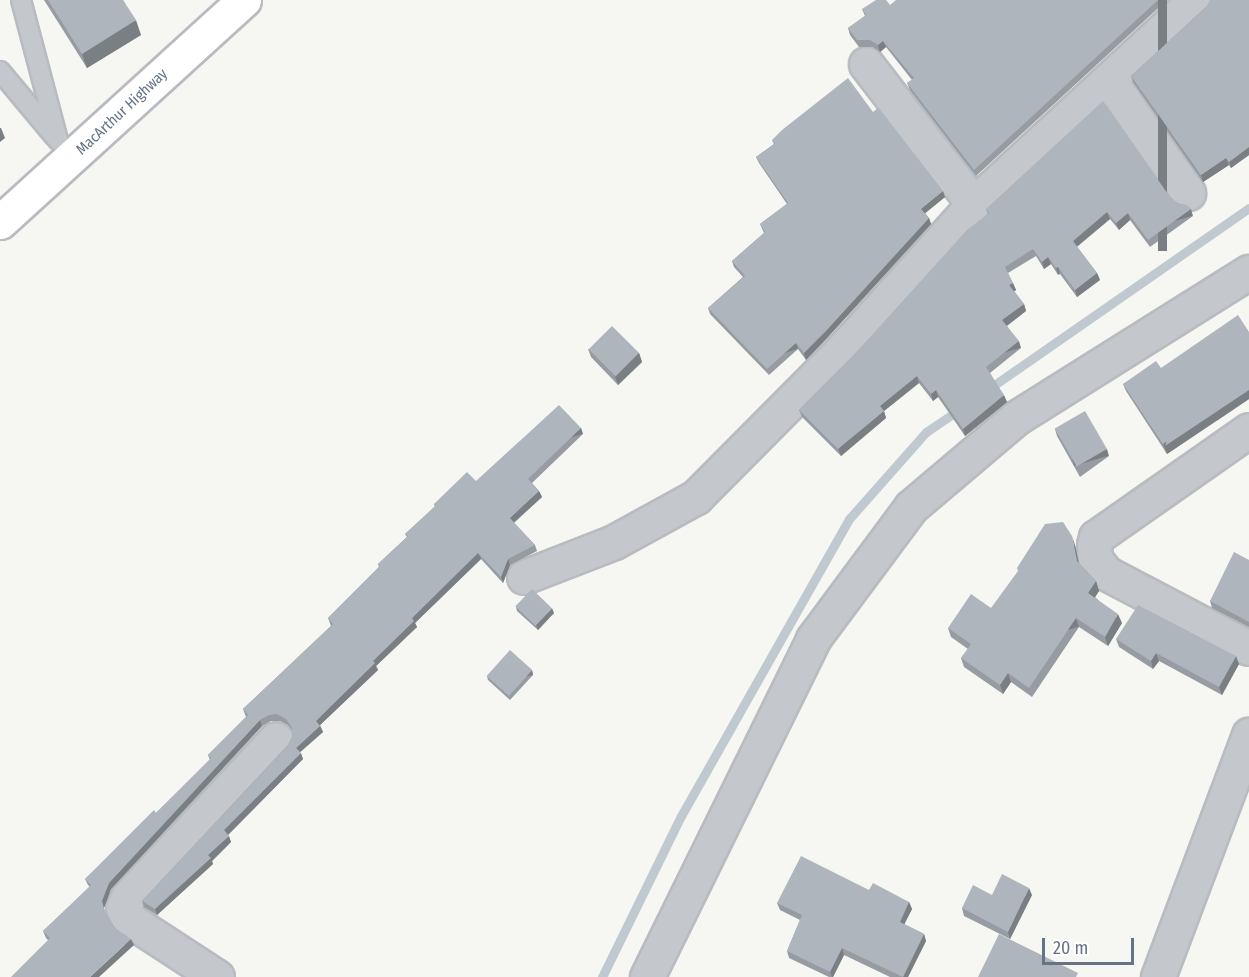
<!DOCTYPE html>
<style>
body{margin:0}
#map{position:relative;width:1249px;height:977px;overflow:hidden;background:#f6f7f3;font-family:"Fira Sans Condensed",sans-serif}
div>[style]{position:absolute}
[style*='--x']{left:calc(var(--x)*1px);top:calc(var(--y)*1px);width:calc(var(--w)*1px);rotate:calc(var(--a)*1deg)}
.stream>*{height:9px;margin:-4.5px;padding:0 4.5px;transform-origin:4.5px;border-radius:4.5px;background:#bfc9cf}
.roads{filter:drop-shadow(2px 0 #b8bbbf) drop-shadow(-2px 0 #b8bbbf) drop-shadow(0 2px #b8bbbf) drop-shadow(0 -2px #b8bbbf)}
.service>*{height:18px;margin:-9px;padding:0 9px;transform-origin:9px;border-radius:9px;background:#c4c7cb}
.minor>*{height:33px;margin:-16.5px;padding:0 16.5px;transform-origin:16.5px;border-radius:16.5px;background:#c4c7cb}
.trunk>*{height:33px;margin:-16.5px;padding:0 16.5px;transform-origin:16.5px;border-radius:16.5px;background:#fff}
.wall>*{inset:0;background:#969ca2}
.shaded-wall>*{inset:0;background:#7a7f84;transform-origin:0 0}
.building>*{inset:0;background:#aeb5bc;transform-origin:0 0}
span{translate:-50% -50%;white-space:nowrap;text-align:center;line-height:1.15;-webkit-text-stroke:6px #fff;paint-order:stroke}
.street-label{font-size:15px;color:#647486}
.scale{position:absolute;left:1042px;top:938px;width:92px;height:27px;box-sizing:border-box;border:3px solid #647486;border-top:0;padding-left:8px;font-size:18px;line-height:21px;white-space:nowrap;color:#647486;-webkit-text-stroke:4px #fff;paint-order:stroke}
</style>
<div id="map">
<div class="stream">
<i style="--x:987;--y:390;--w:319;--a:-34.8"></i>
<i style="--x:602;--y:977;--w:179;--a:-63.9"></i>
<i style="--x:681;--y:816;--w:341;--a:-60.5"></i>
<i style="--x:849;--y:519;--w:116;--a:-48.5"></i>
<i style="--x:926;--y:432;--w:40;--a:-34"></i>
</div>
<div class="roads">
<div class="service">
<i style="--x:21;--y:0;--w:145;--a:75.2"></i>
<i style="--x:0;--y:71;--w:86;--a:50.2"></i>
</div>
<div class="minor">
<i style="--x:866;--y:64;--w:177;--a:52.4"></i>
<i style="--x:1109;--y:80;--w:138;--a:55"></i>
<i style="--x:1249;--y:430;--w:187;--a:145"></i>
<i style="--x:1096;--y:537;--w:8;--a:104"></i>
<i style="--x:1094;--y:545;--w:14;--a:86"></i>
<i style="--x:1095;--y:559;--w:18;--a:52"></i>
<i style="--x:1106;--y:573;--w:161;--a:27.7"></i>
<i style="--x:524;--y:577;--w:97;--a:-21.3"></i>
<i style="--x:614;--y:542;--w:94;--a:-28.8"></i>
<i style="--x:696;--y:497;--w:207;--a:-45.2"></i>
<i style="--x:842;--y:350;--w:197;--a:-47.9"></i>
<i style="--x:974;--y:204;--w:301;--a:-42.7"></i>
<i style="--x:217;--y:977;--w:106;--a:-146.9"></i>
<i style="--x:128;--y:919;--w:12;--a:-114"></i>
<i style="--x:123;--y:908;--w:12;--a:-66"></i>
<i style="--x:128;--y:897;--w:216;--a:-46.9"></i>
<i style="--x:647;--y:977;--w:377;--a:-63.8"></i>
<i style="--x:813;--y:639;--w:164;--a:-53.4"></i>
<i style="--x:911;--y:507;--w:138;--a:-40.3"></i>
<i style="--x:1016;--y:418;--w:275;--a:-32.1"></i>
<i style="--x:1158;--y:977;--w:259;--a:-69.4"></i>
</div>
<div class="trunk">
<i style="--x:0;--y:222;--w:330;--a:-42.3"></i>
</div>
</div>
<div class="wall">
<i style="clip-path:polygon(44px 0,123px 0,141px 35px,87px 68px)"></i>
<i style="clip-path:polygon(1167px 0,976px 176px,910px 90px,907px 83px,912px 80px,886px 47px,880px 52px,873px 47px,859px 47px,850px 35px,848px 28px,865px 16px,862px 9px,890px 5px)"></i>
<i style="clip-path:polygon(1249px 0,1249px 155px,1231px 168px,1229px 165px,1203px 182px,1133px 82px,1131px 76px,1206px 7px)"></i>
<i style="clip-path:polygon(873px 112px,945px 197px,925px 213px,929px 218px,931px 224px,828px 337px,806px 360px,798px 349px,769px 375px,710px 314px,708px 308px,743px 277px,734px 267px,732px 261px,764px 233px,760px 224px,787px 204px,759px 163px,756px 157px,774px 144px,772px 140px)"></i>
<i style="clip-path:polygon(1170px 197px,1193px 216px,1150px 247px,1130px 220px,1119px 230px,1110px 219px,1077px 247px,1097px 273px,1100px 280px,1077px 297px,1060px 274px,1058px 275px,1051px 264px,1044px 269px,1036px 256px,1008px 273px,1016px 290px,1014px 291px,1024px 304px,1026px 311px,1007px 326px,1021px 348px,990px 373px,1007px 402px,965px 436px,938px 397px,933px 401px,919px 383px,884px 411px,886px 418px,841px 456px,802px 417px,799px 410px,853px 356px,988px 214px,986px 209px)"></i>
<i style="clip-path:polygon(1249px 332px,1249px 399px,1167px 454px,1126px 391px,1123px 384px)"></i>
<i style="clip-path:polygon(588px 349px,639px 353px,642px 362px,618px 385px,591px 357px)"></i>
<i style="clip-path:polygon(581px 428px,583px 434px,532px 483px,539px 491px,542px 497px,514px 523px,535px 545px,537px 551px,510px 565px,503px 583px,481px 559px,415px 623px,417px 627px,376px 666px,378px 670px,320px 725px,323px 732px,300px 752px,303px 759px,228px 835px,231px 842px,212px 861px,213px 864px,157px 915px,144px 907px,142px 901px,288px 745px,292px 737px,292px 730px,288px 725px,280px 721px,271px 721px,262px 726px,111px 889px,104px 908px,105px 912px,115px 928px,134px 945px,48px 940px,46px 938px,43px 931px,90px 887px,88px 885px,85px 879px,156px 813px,210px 760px,208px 755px,246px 717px,243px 709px,331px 626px,328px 618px,379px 567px,378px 564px,407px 537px,405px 534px,435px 507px,434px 504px,476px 481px)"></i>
<i style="clip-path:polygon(1055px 429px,1109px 456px,1080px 477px,1057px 436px)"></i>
<i style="clip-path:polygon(1075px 545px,1079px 563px,1096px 581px,1099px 591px,1095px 597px,1122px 623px,1108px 646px,1079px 627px,1032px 697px,1011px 682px,1003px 694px,964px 667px,961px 658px,968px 649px,951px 637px,948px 628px,991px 608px)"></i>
<i style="clip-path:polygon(1249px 560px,1249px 627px,1212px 608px,1210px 601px)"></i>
<i style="clip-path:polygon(516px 607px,554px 613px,538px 630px,517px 611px)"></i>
<i style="clip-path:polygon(1116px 639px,1239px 664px,1222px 695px,1159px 661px,1153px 669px,1119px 647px)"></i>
<i style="clip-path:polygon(532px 670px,533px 675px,510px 700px,488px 680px,487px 676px)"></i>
<i style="clip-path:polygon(869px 890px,909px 902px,912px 909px,904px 924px,924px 934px,926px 941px,908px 977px,890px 977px,844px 955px,833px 977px,829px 977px,789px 958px,787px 951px,800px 920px,780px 910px,777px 903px)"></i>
<i style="clip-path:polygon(1032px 895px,1010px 939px,964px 916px,962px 908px)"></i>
</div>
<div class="shaded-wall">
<i style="left:1158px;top:0;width:9px;height:251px"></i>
<i style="clip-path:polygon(136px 20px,141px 35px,87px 68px,82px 54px)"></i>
<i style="clip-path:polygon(883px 41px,886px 47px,880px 52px,878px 45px)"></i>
<i style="clip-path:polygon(0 128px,1px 128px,5px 138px,0 142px)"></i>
<i style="clip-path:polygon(1249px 147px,1249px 155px,1231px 168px,1229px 162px)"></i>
<i style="clip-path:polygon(1226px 158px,1229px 165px,1203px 182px,1201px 175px)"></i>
<i style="clip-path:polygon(943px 191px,945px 197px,923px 215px,921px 209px)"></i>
<i style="left:1191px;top:209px;width:7px;height:53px;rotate:74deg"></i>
<i style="clip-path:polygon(1107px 212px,1110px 219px,1075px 248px,1073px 241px)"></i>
<i style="clip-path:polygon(1128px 213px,1130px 220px,1119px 230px,1116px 223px)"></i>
<i style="clip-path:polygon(929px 218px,931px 224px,828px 337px,806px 360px,804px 353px)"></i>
<i style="clip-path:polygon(1048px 257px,1051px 264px,1044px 269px,1042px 262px)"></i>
<i style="left:1058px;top:267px;width:7px;height:2px;rotate:74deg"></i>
<i style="clip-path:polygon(1097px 273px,1100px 280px,1077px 297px,1075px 290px)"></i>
<i style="left:1013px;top:283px;width:8px;height:4px;rotate:67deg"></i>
<i style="clip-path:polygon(1024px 304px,1026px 311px,1005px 327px,1002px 320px)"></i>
<i style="left:1019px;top:341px;width:7px;height:42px;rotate:74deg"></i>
<i style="left:796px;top:343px;width:6px;height:39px;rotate:72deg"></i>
<i style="clip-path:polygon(639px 353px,642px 362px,618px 385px,615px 377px)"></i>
<i style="clip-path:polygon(917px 376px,919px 383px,884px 411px,886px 418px,841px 456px,838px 449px,880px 406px)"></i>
<i style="clip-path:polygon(936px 390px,938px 397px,933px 401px,931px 394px)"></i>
<i style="clip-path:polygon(1249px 390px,1249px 399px,1167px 454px,1163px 444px)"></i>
<i style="clip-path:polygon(1004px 395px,1007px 402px,965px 436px,963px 429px)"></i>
<i style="left:581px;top:428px;width:6px;height:74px;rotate:72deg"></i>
<i style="left:1107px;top:449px;width:7px;height:36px;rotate:74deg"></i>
<i style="clip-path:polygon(539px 491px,542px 497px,512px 524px,510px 518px)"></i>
<i style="clip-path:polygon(1072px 536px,1075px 545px,1080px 570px,1077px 561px)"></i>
<i style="clip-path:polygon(478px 553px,481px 559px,415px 623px,417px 627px,376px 666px,378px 670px,318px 727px,316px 721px,373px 661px,412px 618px)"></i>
<i style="clip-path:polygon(508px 559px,510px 565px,503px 583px,501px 577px)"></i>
<i style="clip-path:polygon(1096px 581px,1099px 591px,1092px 602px,1088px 593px)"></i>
<i style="clip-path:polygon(552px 608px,554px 613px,538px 630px,536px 625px)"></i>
<i style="clip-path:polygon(1118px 614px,1122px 623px,1108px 646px,1105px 637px)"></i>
<i style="left:1076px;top:618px;width:9px;height:84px;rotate:72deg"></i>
<i style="clip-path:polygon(1156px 653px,1159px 661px,1153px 669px,1151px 661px)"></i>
<i style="clip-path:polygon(1236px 656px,1239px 664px,1222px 695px,1219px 687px)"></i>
<i style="left:532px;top:670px;width:5px;height:35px;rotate:79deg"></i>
<i style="clip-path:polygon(1008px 673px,1011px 682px,1003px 694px,1000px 685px)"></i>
<i style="clip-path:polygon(260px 720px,262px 726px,111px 889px,104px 908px,106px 916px,102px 901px,109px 883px)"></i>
<i style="clip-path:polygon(320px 726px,323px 732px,298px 754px,296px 748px)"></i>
<i style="clip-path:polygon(301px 753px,303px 759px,226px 837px,224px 830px)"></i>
<i style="clip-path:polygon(229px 836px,231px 842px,212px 861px,213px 864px,157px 915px,155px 909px,208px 855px)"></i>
<i style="clip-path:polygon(1029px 888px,1032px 895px,1010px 939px,1008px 932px)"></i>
<i style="clip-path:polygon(909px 902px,912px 909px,902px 929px,900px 922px)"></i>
<i style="clip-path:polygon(924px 934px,926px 941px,908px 977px,903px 977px)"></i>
<i style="clip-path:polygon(131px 939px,134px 945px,99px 977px,90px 977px)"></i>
<i style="clip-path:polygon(842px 948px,844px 955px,833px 977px,832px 977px,830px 972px)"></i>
</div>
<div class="building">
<i style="clip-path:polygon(48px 0,123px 0,136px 20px,82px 54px)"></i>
<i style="clip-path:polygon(876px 0,886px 0,890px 5px,896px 0,1158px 0,974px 170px,907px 83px,914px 78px,883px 41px,878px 45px,870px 40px,857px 40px,848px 28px,866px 15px,862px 9px)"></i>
<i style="clip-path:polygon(1210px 0,1249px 0,1249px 147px,1229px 162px,1226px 158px,1201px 175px,1131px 76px,1206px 7px)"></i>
<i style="clip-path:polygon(848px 78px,873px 112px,878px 108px,943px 191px,921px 209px,929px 218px,826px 331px,804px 353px,796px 343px,767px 369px,708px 308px,745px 276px,732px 261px,765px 232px,760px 224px,788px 203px,756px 157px,775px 144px,772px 140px,782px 130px)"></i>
<i style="clip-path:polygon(1103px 101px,1170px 197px,1178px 203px,1187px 205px,1191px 209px,1148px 240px,1128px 213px,1116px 223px,1107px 212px,1073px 241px,1097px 273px,1075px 290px,1058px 267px,1056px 268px,1048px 257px,1042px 262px,1033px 249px,1005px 267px,1013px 283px,1009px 285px,1024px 304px,1002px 320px,1019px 341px,986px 367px,1004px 395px,963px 429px,936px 390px,931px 394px,917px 376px,880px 406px,884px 411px,838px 449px,799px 410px,853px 356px,967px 230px,989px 213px,986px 209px)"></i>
<i style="clip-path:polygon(1238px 315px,1249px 332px,1249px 390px,1165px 446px,1167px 441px,1163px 444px,1123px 384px,1156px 361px,1161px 368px)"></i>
<i style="left:612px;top:326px;width:38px;height:33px;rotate:45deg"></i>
<i style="clip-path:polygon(559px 405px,581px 428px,528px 479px,539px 491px,510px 518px,535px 545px,508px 559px,501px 577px,478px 553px,412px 618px,414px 621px,373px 661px,375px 663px,316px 721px,320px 726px,296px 748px,301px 753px,224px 830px,229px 836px,208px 855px,211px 858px,155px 909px,142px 901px,288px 745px,292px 737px,292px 728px,286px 719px,277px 714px,269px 715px,260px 720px,109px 883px,102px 901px,104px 909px,115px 928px,131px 939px,90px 977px,11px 977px,50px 938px,43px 931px,91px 885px,85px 879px,154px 810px,156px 813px,211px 758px,208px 755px,248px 715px,243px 709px,333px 624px,328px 618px,380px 566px,378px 564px,408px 536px,405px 534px,435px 506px,434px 504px,467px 472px,476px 481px)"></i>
<i style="left:1085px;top:411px;width:44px;height:35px;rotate:60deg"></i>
<i style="clip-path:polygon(1063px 522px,1072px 536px,1077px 561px,1096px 581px,1088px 593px,1118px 614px,1105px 637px,1076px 618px,1029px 688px,1008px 673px,1000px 685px,961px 658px,971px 644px,948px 628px,971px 594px,991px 608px,1018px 571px,1017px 568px,1045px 524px)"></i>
<i style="clip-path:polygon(1234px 552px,1249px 560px,1249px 622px,1210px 601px)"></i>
<i style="left:532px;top:589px;width:28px;height:24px;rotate:44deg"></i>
<i style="clip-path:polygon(1138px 605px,1236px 656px,1219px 687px,1156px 653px,1151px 661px,1116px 639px)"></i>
<i style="left:510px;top:650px;width:30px;height:35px;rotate:42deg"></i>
<i style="clip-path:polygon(801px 856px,869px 890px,873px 883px,909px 902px,900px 922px,924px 934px,903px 977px,842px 948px,830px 972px,787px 951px,802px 915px,777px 903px)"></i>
<i style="clip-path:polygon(1002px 874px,1029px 888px,1008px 932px,962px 908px,973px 885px,992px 895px)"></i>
<i style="clip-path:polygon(999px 934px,1078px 973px,1076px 977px,978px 977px)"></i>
</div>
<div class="street-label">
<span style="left:122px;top:112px;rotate:-43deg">MacArthur Highway</span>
</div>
<div class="scale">20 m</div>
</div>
